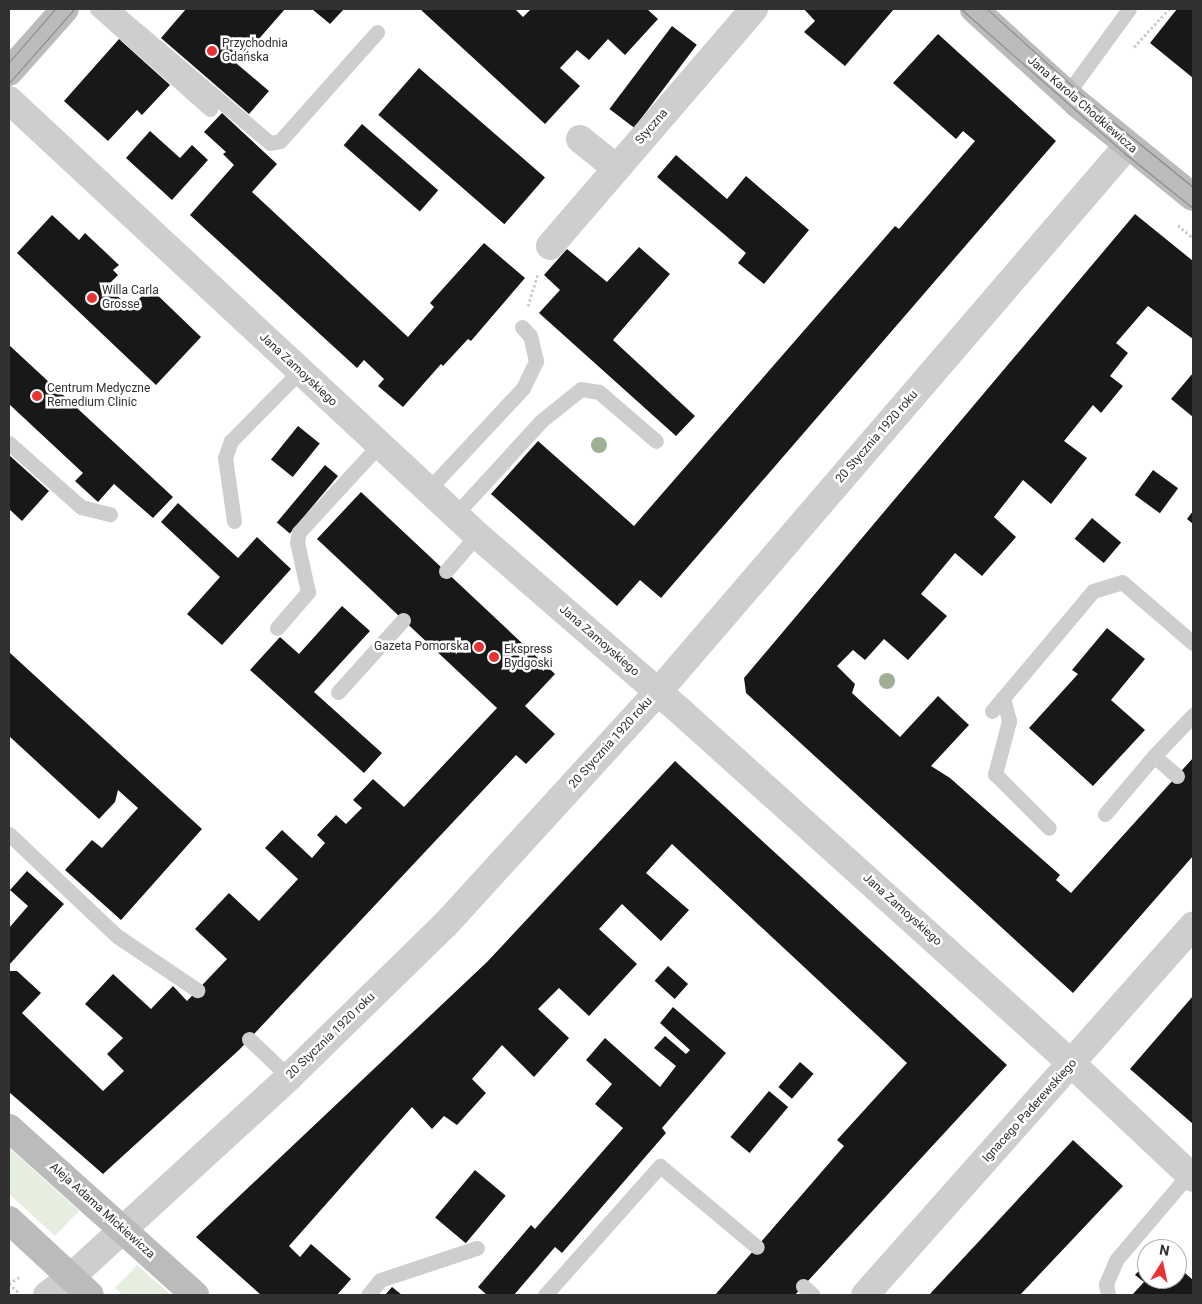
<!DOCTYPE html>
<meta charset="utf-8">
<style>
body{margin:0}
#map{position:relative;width:1202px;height:1304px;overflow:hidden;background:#fff;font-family:Roboto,sans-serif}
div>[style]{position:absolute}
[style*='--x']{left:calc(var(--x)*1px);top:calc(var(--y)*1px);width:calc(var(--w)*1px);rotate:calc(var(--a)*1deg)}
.green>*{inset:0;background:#e6eedf}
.building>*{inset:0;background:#181818;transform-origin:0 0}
.path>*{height:3px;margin-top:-1.5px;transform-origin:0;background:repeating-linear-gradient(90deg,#cecece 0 2.5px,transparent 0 5px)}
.lane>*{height:15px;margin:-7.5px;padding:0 7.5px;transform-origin:7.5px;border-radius:7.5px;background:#cecece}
.street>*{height:28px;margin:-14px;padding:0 14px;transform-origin:14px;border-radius:14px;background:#cecece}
.secondary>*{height:28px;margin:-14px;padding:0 14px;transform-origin:14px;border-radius:14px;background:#bbb}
.tram>*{height:1px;margin:-0.5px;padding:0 0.5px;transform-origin:0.5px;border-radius:0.5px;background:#868686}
.trees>*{width:16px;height:16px;margin:-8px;border-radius:50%;background:#9faf94}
.dots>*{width:14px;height:14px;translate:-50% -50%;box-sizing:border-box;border:2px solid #fff;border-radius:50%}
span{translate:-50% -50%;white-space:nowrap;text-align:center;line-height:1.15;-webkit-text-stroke:5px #fff;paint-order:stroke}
.poi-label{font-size:12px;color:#313131}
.left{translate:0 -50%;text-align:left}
.right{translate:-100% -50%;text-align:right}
.street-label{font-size:12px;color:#313131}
.frame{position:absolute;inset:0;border:10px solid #313131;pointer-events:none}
.north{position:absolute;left:1137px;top:1239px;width:50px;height:50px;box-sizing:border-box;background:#fff;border:1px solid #adadad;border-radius:50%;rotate:10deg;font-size:14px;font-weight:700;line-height:20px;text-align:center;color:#313131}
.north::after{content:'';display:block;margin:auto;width:18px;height:22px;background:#e83233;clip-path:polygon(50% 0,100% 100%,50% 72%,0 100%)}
</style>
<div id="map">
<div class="green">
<i style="clip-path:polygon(9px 1148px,79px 1211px,55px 1236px,9px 1194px)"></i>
<i style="clip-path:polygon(137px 1265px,171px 1295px,123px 1295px,115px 1288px)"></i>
</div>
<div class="building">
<i style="clip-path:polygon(186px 9px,285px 9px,237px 64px,269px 91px,249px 114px,161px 38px)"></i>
<i style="clip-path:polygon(312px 9px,344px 9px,330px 24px)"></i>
<i style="clip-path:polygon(420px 9px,515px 9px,523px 17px,531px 9px,647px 9px,658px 19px,625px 55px,608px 39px,589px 60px,577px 50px,560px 68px,580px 86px,545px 124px)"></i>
<i style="clip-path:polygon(804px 9px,894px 9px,845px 66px,804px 32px,815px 21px)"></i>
<i style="clip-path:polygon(1177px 9px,1193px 9px,1193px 78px,1150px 43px)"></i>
<i style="left:672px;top:26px;width:31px;height:104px;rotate:37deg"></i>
<i style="clip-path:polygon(938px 34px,1056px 141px,661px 598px,640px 580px,617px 606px,491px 494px,538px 441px,634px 526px,895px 226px,899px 229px,975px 141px,963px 131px,956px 139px,893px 83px)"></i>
<i style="clip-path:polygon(119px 39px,170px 85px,142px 115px,137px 110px,108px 141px,64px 101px)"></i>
<i style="left:419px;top:68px;width:167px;height:62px;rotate:41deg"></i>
<i style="clip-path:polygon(222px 113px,277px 164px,252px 192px,408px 337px,434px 307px,430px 303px,484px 243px,525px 278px,471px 341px,468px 339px,443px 366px,441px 364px,403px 407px,378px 386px,384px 379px,364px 360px,357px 368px,190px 215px,234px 165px,223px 154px,226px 152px,204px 132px)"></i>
<i style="left:362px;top:124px;width:101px;height:28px;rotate:41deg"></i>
<i style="clip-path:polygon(150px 131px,180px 158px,192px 145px,208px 160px,172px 200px,126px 158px)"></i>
<i style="clip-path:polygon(676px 155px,727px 199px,746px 176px,809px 230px,764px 284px,738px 263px,746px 253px,657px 177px)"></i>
<i style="clip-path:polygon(1135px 214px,1193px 261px,1193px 339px,1148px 306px,1116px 343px,1128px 353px,1110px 376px,1123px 386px,1101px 413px,1093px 405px,1064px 441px,1087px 458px,1051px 504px,1023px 480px,994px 517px,1016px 537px,982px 576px,955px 553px,921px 594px,947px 616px,908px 660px,884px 639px,865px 660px,853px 650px,837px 666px,855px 684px,852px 693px,900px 737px,938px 696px,969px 725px,931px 766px,950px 778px,1060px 875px,1056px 880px,1071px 893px,1193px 758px,1193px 856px,1073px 993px,746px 693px,744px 678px)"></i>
<i style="clip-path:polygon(52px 215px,79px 240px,85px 233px,119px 265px,113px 270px,118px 275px,107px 286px,130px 308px,150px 288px,201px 337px,156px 385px,17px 253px)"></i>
<i style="clip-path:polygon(639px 247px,670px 274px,613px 340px,695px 416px,676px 436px,539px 313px,560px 290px,544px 275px,567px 249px,607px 282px)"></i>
<i style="clip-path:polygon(9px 345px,173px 497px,153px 518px,114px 484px,98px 502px,75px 481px,83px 473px,9px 404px)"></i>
<i style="clip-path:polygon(1193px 373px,1193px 417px,1171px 399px)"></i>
<i style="left:298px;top:426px;width:28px;height:43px;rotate:39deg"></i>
<i style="clip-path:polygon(9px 455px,49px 491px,22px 521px,9px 509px)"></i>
<i style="left:325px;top:465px;width:17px;height:75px;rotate:40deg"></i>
<i style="left:1153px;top:470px;width:31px;height:31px;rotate:36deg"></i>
<i style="clip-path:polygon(361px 492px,555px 674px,525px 706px,555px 734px,526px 764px,516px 755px,239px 1050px,103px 1174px,9px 1092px,9px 971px,17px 971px,41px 993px,22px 1013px,103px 1091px,124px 1071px,107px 1054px,123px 1038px,85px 1004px,113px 974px,151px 1009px,173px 986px,187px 1001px,227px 959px,195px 929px,229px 893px,259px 921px,298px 879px,265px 848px,282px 830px,312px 858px,325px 843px,317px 835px,336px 815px,346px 824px,362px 808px,353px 800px,373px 779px,404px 807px,497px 708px,317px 539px)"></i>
<i style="clip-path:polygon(178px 503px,238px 558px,257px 537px,291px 569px,222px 645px,187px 614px,220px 577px,161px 522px)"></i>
<i style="clip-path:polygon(1193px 511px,1193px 524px,1187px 519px)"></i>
<i style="left:1092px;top:518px;width:38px;height:27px;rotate:40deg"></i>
<i style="clip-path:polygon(342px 606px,370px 631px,314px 692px,382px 753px,364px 773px,250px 670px,280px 637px,299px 654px)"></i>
<i style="clip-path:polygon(1107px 628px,1145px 659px,1111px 700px,1145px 730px,1093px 786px,1029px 728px,1078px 674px,1072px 670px)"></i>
<i style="clip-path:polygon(9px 652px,202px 829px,121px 920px,65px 870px,92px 840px,102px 848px,138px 808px,118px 790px,115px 802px,99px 819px,9px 736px)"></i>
<i style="clip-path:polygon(675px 761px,1007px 1065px,795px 1295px,715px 1295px,844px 1146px,837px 1140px,907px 1063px,672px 844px,646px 873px,689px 910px,661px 941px,622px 904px,599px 929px,637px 964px,589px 1016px,559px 988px,538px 1009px,569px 1038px,534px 1077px,502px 1045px,472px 1079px,486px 1093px,457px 1125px,444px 1116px,432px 1129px,412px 1107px,289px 1246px,300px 1257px,311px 1244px,351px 1279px,337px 1295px,261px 1295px,196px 1237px,487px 962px)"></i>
<i style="clip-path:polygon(27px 871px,64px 904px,9px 965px,9px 928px,28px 906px,10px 890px)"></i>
<i style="left:668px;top:966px;width:27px;height:20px;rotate:42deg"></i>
<i style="clip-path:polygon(1193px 996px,1193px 1124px,1130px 1069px)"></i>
<i style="clip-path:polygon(673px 1007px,726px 1053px,662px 1128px,666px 1133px,562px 1253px,555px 1247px,514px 1295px,487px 1295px,478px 1287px,531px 1225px,535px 1229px,623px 1128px,595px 1104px,612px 1084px,586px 1060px,605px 1038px,660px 1087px,676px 1066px,654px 1048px,665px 1036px,686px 1054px,690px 1050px,660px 1023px)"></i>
<i style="left:800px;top:1062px;width:18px;height:33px;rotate:41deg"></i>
<i style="left:769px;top:1091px;width:25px;height:60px;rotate:40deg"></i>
<i style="clip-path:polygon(1073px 1140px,1123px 1186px,1020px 1295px,929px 1295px)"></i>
<i style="left:475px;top:1170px;width:40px;height:62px;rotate:40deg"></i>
<i style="clip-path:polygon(1147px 1262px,1147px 1279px,1177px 1279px,1177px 1266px,1193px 1280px,1193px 1295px,1132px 1295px,1144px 1282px,1135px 1275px)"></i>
<i style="clip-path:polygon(392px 1287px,402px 1295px,385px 1295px)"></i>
</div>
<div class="path">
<i style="--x:1134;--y:47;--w:52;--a:-47.4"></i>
<i style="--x:1178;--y:225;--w:20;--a:41"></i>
<i style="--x:528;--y:306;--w:34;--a:-73"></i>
<i style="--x:18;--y:1292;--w:12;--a:-138"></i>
<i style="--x:9;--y:1284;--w:14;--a:-34"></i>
</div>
<div class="lane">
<i style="--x:97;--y:9;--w:151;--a:41.5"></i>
<i style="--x:112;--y:9;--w:207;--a:40.3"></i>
<i style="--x:270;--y:143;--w:10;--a:-11"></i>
<i style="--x:280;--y:141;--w:146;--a:-48.3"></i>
<i style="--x:1067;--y:94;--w:105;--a:-53.9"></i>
<i style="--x:9;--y:443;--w:96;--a:41.6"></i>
<i style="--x:81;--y:507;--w:30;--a:14"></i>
<i style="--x:428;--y:490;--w:139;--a:-47"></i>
<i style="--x:523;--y:388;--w:30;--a:-64"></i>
<i style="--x:536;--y:361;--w:26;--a:-103"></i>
<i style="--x:530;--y:336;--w:12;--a:-132"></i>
<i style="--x:455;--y:515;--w:127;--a:-47.5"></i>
<i style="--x:541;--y:421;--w:51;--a:-38.7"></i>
<i style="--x:581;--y:389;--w:18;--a:9"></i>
<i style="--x:599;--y:392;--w:75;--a:40.7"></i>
<i style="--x:234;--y:521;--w:64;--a:-98.1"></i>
<i style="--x:225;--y:458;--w:18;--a:-71"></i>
<i style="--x:231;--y:441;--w:97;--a:-45.4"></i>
<i style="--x:446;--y:571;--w:48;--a:-49.3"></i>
<i style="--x:277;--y:628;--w:48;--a:-49.3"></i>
<i style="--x:308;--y:592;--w:51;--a:-102.4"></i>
<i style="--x:297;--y:542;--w:10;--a:-79"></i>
<i style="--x:299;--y:532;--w:118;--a:-47.4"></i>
<i style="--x:338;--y:692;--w:97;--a:-47.9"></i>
<i style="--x:1003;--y:698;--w:24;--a:75"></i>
<i style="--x:1009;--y:721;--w:55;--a:104.8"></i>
<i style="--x:995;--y:774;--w:76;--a:45"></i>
<i style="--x:992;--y:711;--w:157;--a:-49.9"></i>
<i style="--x:1093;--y:591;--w:30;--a:-17"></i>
<i style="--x:1122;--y:582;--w:94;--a:40.7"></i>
<i style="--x:1177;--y:776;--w:30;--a:-139"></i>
<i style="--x:1154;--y:756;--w:57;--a:-46.4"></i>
<i style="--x:1105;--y:814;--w:76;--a:-49.8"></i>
<i style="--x:9;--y:834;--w:149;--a:43.4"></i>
<i style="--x:117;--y:936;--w:97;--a:34"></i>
<i style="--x:249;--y:1039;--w:55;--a:43.5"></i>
<i style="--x:803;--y:1286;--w:13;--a:42"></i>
<i style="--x:368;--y:1295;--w:19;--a:-51"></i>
<i style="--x:380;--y:1280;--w:102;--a:-18.3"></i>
<i style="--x:545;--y:1295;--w:173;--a:-48.3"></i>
<i style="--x:660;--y:1166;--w:126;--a:39.9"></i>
<i style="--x:1108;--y:1295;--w:11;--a:-100"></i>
<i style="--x:1106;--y:1284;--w:26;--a:-67"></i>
<i style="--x:1116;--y:1260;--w:113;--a:-49.7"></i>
</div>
<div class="street">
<i style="--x:9;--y:100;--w:639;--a:42.91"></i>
<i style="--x:477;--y:535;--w:267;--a:40.9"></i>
<i style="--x:679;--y:710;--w:529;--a:42.01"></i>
<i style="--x:1072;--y:1064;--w:166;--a:43.3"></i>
<i style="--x:580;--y:139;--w:46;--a:38.9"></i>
<i style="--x:550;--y:246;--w:313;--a:-49.3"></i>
<i style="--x:47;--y:1295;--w:29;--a:-36"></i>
<i style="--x:70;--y:1278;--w:297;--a:-42.5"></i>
<i style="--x:289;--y:1077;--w:218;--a:-44.3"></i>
<i style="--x:445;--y:925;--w:316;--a:-47.6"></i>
<i style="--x:658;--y:692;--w:721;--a:-49.33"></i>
<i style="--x:865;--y:1295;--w:494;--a:-48.4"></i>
</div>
<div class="secondary">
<i style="--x:974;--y:9;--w:141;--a:42.4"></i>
<i style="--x:1078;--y:104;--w:148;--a:39"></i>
<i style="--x:9;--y:72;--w:84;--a:-48.4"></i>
<i style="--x:9;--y:1128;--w:250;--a:41.9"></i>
<i style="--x:9;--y:1220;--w:110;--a:42.8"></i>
</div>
<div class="tram">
<i style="--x:961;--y:9;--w:216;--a:41.4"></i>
<i style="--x:1123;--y:152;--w:90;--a:38.7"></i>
<i style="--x:987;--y:9;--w:163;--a:42"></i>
<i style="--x:1108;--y:118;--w:109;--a:39.1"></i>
<i style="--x:9;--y:62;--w:70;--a:-49"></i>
<i style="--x:9;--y:83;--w:98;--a:-48.7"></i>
</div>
<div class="trees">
<i style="left:599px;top:445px"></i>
<i style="left:887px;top:681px"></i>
</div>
<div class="dots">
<i style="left:212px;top:51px;background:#e83233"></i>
<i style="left:92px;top:298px;background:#e83233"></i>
<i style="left:37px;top:396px;background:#e83233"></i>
<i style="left:479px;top:647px;background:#e83233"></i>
<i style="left:494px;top:657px;background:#e83233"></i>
</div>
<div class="poi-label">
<span class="left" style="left:222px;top:51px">Przychodnia<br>Gdańska</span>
<span class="left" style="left:102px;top:298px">Willa Carla<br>Grosse</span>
<span class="left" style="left:47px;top:396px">Centrum Medyczne<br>Remedium Clinic</span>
<span class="right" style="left:469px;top:647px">Gazeta Pomorska</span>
<span class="left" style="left:504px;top:657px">Ekspress<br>Bydgoski</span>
</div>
<div class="street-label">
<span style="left:1082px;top:105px;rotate:41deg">Jana Karola Chodkiewicza</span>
<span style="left:652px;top:127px;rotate:-49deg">Styczna</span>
<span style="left:298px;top:370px;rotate:43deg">Jana Zamoyskiego</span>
<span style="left:877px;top:437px;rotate:-49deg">20 Stycznia 1920 roku</span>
<span style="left:599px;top:641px;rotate:41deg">Jana Zamoyskiego</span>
<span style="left:611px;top:743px;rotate:-48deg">20 Stycznia 1920 roku</span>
<span style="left:902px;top:910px;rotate:42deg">Jana Zamoyskiego</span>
<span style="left:331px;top:1036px;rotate:-44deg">20 Stycznia 1920 roku</span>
<span style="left:1030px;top:1111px;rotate:-48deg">Ignacego Paderewskiego</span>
<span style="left:102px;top:1211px;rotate:42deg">Aleja Adama Mickiewicza</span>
</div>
<div class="frame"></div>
<div class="north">N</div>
</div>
